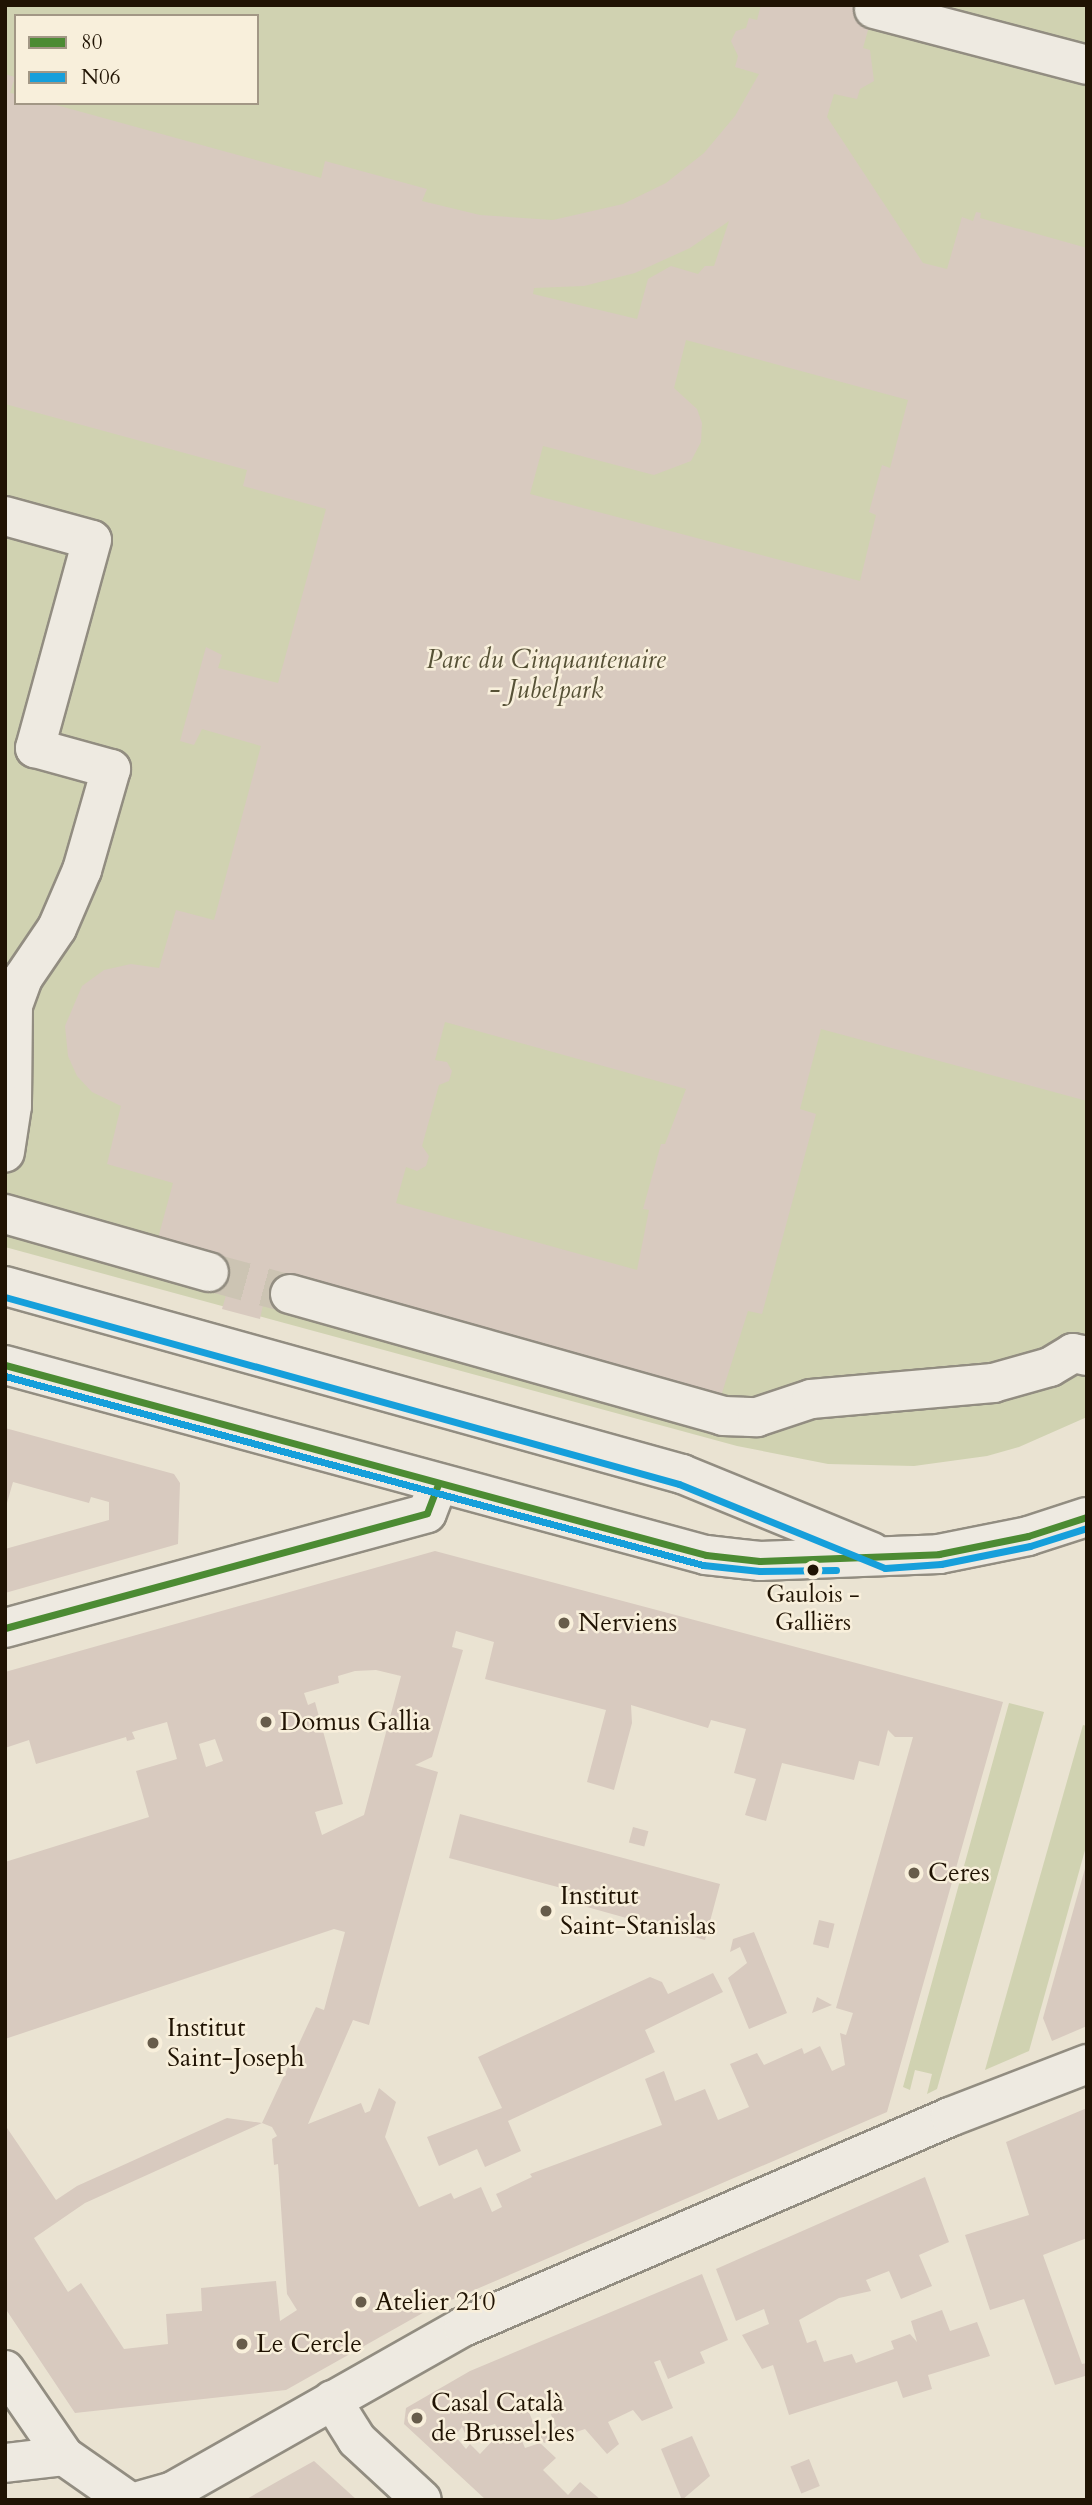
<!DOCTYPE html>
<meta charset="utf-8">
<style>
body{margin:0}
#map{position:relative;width:1092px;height:2505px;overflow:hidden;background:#eae3d2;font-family:Cardo,serif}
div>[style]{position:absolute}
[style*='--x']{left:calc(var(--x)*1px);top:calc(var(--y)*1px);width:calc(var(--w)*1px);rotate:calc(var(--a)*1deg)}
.green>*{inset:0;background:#d0d2b1}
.building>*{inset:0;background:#d8cabf;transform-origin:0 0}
.minor-tunnel>*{height:38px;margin-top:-19px;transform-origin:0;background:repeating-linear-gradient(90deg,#ccc4b3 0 38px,transparent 0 57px)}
.roads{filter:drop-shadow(2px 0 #928d81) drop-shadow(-2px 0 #928d81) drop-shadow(0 2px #928d81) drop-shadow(0 -2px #928d81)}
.minor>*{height:38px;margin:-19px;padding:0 19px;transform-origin:19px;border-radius:19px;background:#eeeae1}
.bus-1>*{height:7px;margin:-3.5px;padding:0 3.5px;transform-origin:3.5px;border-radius:3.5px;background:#4c8b33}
.bus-2>*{height:7px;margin:-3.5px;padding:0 3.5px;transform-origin:3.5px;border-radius:3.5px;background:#169fdb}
.dots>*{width:19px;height:19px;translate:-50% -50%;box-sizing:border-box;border:4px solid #f8efdb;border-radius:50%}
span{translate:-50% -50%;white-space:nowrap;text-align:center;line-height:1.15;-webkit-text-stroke:5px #f8efdb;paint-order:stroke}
.bus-label{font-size:24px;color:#201303}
.park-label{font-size:26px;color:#565136;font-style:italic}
.poi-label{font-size:26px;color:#201303}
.left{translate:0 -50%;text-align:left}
.frame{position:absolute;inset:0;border:7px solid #201303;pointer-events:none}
.legend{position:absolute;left:14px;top:14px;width:245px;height:91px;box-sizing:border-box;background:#f8efdb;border:2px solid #a29785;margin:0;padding:9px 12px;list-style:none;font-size:21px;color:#201303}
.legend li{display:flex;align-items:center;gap:14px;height:35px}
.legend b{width:35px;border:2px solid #a29785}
</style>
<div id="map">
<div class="green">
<i style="clip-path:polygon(evenodd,5px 5px,1087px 5px,1087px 1417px,1019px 1447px,987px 1456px,914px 1466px,828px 1464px,737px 1446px,5px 1247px,5px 5px,16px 16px,257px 16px,257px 103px,16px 103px,16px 16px)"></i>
<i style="clip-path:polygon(1009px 1703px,1044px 1712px,937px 2089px,927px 2094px,932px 2074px,915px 2070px,910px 2090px,903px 2087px)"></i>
<i style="clip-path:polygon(1083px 1725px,1087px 1726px,1087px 1843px,1029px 2051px,985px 2070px)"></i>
</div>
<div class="building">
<i style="clip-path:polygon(evenodd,761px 5px,875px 5px,863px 48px,870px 50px,874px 81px,860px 89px,857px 99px,834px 94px,827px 117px,923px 263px,947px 269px,962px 217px,973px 221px,976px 212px,981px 213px,980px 218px,1087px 248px,1087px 1101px,821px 1029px,800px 1109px,816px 1114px,762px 1314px,748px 1311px,721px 1396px,263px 1305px,260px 1319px,222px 1309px,226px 1295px,209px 1290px,157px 1242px,173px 1183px,107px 1164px,121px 1106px,92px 1092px,77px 1076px,68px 1056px,65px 1026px,82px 986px,104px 970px,131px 964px,159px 968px,176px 910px,214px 920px,261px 746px,202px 729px,194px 745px,180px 741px,206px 647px,222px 655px,218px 668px,278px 683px,326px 509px,243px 486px,247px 470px,5px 404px,5px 74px,15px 77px,10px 93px,16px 94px,16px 103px,49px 103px,321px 178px,325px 161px,427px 189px,422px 201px,480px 215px,553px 220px,623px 204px,666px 183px,704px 153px,735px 116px,759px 74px,735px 67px,738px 56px,731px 41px,736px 31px,746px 28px,749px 18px,757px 20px,761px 5px,729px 221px,714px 266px,705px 266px,698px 274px,671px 266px,648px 279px,637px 319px,533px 294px,534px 288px,584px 286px,635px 273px,690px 248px,729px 221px,761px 5px,686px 340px,908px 400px,890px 468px,882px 465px,869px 512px,876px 515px,860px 581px,530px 494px,543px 446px,654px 475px,691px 461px,701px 442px,702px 423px,697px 409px,674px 388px,686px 340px,761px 5px,445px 1022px,686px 1089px,665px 1144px,661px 1144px,643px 1209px,649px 1210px,637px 1270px,396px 1203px,406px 1167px,417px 1171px,426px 1166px,429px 1156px,422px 1146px,439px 1085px,449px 1081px,452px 1071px,447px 1062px,435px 1060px,445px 1022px)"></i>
<i style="clip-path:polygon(5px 1428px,174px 1474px,180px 1483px,178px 1544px,5px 1593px,5px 1549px,109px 1520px,109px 1502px,91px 1497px,89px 1503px,13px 1482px,5px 1510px)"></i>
<i style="clip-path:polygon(evenodd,435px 1551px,1003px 1702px,887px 2112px,428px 2310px,286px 2390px,75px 2413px,5px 2308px,5px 2125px,56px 2200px,77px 2186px,227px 2118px,262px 2123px,316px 2007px,324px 2010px,345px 1932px,334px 1929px,5px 2039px,5px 1862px,149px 1817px,136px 1771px,177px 1759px,167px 1722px,132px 1732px,135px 1739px,127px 1741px,126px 1737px,36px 1764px,29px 1740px,5px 1748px,5px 1672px,435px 1551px,456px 1631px,494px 1642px,485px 1679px,606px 1710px,587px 1782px,614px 1790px,632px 1723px,631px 1705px,708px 1728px,711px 1720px,746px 1729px,734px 1773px,756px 1779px,745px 1815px,766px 1821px,782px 1763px,854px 1780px,859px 1761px,879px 1766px,888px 1730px,895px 1737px,913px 1737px,836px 2008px,853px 2013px,846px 2035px,840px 2033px,845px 2065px,832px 2071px,820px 2046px,804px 2054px,802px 2048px,764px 2065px,757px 2053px,730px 2064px,749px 2107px,718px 2120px,705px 2089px,675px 2101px,664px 2071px,645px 2079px,662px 2125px,530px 2174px,532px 2177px,496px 2194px,502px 2207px,492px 2212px,481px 2187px,454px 2199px,451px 2193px,419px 2207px,385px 2137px,396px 2102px,379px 2088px,370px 2111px,365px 2113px,361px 2103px,308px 2124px,353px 2020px,369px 2025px,438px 1772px,415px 1765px,432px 1757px,463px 1650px,452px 1647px,456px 1631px,435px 1551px,376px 1670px,401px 1676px,364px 1815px,322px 1835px,315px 1812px,343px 1804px,315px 1702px,308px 1705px,304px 1693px,339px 1683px,338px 1676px,355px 1671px,376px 1670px,435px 1551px,215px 1739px,223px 1761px,206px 1767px,199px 1744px,215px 1739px,435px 1551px,262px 2123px,272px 2127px,277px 2136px,272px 2139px,274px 2165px,278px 2164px,287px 2294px,297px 2310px,280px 2321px,276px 2281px,201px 2288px,202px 2311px,166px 2314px,168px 2344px,124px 2349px,81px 2283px,68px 2292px,34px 2238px,85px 2203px,262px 2123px)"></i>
<i style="clip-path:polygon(460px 1814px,720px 1884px,705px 1940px,562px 1900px,565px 1889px,449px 1858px)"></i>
<i style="left:633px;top:1827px;width:16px;height:16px;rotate:15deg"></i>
<i style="clip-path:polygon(1086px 1865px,1087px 2026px,1052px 2041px,1043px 2018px)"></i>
<i style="left:819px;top:1920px;width:16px;height:25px;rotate:14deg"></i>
<i style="clip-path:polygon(754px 1932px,787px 2013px,749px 2029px,728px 1978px,747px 1963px,740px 1947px,730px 1952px,733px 1939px)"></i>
<i style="clip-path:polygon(713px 1973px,723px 1992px,645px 2030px,655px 2052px,508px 2121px,521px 2151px,485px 2167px,477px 2149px,439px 2166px,427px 2137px,502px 2108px,478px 2057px,650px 1977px,662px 1982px,668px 1994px)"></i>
<i style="clip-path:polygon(817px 1997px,832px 2005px,812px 2013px)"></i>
<i style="clip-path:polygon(1087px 2108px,1087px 2238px,1043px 2255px,1082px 2364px,1087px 2363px,1087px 2382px,1085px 2376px,1055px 2385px,1024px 2299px,990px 2310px,965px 2235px,1029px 2215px,1006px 2142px)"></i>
<i style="clip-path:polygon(925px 2177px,949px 2242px,919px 2255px,932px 2286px,901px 2299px,889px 2271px,866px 2280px,871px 2291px,839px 2298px,799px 2320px,807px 2343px,816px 2340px,824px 2362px,852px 2354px,856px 2363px,894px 2349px,891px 2341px,910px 2334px,917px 2342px,911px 2321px,942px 2310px,950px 2331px,977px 2322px,990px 2356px,928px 2375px,932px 2389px,903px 2398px,897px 2381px,789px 2415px,773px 2365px,762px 2369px,742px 2335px,769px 2324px,764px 2309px,736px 2321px,716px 2269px)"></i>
<i style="clip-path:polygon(evenodd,702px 2274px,728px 2340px,700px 2352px,705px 2363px,668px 2379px,660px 2360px,654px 2362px,673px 2408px,642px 2421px,633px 2410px,608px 2422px,619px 2444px,607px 2454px,585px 2429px,544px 2443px,539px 2434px,556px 2426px,545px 2401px,527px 2408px,535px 2426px,519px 2434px,525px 2448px,540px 2443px,556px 2458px,543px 2470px,568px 2495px,580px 2482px,601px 2500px,486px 2500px,404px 2424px,406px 2408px,470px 2371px,702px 2274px,495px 2424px,500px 2433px,480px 2454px,470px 2444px,466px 2449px,455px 2436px,462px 2427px,465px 2433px,495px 2424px)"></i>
<i style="clip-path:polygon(692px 2436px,710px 2476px,682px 2500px,661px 2449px)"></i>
<i style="left:809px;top:2459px;width:29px;height:20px;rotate:68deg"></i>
<i style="clip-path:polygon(314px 2461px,357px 2500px,245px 2500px,280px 2480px)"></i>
</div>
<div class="minor-tunnel">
<i style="--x:209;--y:1272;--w:84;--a:15.2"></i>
</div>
<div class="roads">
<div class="minor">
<i style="--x:874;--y:9;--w:220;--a:14.7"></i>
<i style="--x:5;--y:516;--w:90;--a:15.4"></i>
<i style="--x:92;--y:540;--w:216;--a:105.3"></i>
<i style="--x:35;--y:748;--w:79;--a:15.4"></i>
<i style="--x:111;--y:769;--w:105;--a:106"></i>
<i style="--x:82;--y:870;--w:63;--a:113.3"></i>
<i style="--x:57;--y:928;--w:60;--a:124.2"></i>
<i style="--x:23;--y:978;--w:30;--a:110"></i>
<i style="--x:13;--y:1006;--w:100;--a:90.6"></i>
<i style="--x:12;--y:1106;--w:47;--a:98.7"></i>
<i style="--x:5;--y:1214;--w:212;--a:15.9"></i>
<i style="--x:5;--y:1286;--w:703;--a:15.52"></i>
<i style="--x:682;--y:1474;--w:205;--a:22.3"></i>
<i style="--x:290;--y:1294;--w:450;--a:15.7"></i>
<i style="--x:723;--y:1416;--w:34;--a:2"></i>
<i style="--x:757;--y:1417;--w:57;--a:-18.4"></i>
<i style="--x:811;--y:1399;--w:183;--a:-5"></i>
<i style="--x:993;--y:1383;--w:59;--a:-15.7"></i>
<i style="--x:1050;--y:1367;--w:27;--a:-31"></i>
<i style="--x:1073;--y:1353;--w:14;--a:12"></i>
<i style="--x:5;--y:1365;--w:726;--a:15.17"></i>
<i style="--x:706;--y:1555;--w:54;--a:6.3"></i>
<i style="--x:760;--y:1561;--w:179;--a:-2.2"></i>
<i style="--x:939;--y:1554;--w:91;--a:-11.4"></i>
<i style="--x:1028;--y:1536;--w:62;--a:-17.9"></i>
<i style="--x:5;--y:1628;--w:437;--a:-15.2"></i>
<i style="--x:427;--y:1513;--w:30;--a:-69"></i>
<i style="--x:5;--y:2370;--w:104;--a:55.5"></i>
<i style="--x:332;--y:2400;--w:47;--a:58"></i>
<i style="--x:357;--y:2440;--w:88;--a:42.7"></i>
<i style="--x:5;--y:2463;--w:59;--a:-6.8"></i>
<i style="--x:64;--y:2456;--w:77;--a:34.9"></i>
<i style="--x:142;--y:2500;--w:32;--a:-16"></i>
<i style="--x:173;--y:2491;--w:333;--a:-29.5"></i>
<i style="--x:463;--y:2327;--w:530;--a:-23.33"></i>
<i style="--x:950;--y:2117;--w:147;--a:-21.1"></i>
</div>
</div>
<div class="bus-1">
<i style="--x:5;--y:1365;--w:726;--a:15.17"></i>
<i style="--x:706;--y:1555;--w:54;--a:6.3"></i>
<i style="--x:760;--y:1561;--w:179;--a:-2.2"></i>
<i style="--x:939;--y:1554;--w:91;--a:-11.4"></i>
<i style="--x:1028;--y:1536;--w:62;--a:-17.9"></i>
<i style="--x:5;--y:1628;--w:437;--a:-15.2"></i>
<i style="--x:427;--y:1513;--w:30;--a:-69"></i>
</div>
<div class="bus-2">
<i style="--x:5;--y:1297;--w:699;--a:15.51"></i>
<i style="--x:679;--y:1484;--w:222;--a:22.2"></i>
<i style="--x:885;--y:1568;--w:56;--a:-4.1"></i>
<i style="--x:941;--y:1564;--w:91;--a:-11.4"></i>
<i style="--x:1030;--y:1546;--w:60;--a:-17.5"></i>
<i style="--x:5;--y:1376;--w:723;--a:15.15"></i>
<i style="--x:703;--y:1565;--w:57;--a:6"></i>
<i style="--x:760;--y:1571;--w:76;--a:-0.8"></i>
</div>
<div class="dots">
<i style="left:813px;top:1570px;background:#201303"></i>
<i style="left:564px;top:1623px;background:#675c4b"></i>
<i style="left:266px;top:1722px;background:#675c4b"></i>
<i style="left:914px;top:1873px;background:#675c4b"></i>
<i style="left:546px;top:1911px;background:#675c4b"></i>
<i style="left:153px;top:2043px;background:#675c4b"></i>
<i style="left:361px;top:2302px;background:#675c4b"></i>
<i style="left:242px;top:2344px;background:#675c4b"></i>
<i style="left:417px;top:2418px;background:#675c4b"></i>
</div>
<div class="bus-label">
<span style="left:813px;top:1609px">Gaulois -<br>Galliërs</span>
</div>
<div class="park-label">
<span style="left:546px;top:675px">Parc du Cinquantenaire<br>- Jubelpark</span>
</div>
<div class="poi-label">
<span class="left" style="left:578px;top:1623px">Nerviens</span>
<span class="left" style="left:280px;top:1722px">Domus Gallia</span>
<span class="left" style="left:928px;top:1873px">Ceres</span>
<span class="left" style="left:560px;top:1911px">Institut<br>Saint-Stanislas</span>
<span class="left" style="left:167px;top:2043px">Institut<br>Saint-Joseph</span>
<span class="left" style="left:375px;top:2302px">Atelier 210</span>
<span class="left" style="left:256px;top:2344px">Le Cercle</span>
<span class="left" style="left:431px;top:2418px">Casal Català<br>de Brussel·les</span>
</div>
<div class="frame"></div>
<ul class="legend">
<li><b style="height:9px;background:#4c8b33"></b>80</li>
<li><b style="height:9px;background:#169fdb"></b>N06</li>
</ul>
</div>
